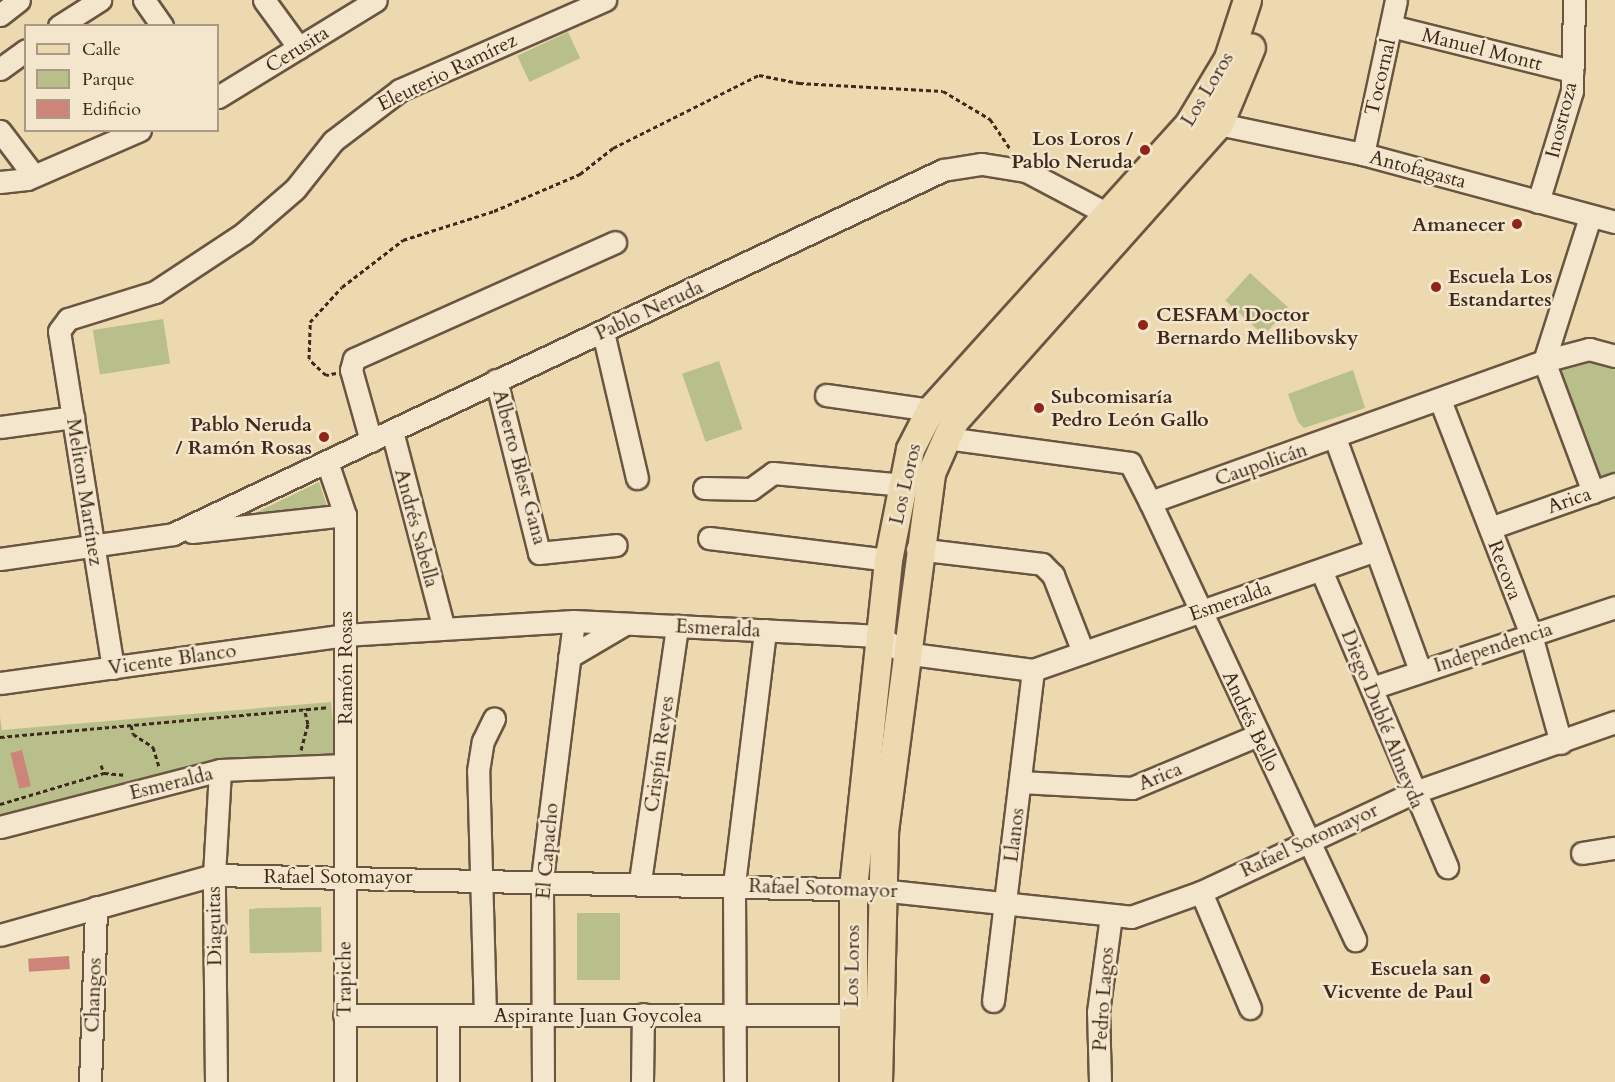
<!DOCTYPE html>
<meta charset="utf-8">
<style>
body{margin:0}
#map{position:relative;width:1615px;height:1082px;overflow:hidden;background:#ecd9b0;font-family:Cardo,serif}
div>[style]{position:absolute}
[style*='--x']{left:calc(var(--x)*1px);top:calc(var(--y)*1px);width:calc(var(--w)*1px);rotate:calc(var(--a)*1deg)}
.green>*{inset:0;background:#b8bf8b;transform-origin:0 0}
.building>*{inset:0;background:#ce8579;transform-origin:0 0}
.path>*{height:3px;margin-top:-1.5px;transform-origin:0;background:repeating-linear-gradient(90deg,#3f291c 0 4.5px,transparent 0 7.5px)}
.roads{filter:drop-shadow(2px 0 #6a5541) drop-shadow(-2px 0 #6a5541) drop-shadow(0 2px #6a5541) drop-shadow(0 -2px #6a5541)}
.minor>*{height:21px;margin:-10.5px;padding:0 10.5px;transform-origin:10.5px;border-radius:10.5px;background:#f3e6cc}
.major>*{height:27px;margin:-13.5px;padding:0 13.5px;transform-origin:13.5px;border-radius:13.5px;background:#ecd9b0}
.dots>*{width:16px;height:16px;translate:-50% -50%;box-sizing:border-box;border:3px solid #f3e6cc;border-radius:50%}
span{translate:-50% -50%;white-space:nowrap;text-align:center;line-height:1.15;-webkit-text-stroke:5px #f3e6cc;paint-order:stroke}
.street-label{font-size:20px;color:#3f291c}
.poi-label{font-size:20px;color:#3f291c;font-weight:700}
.right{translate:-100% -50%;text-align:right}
.left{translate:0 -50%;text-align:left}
.legend{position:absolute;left:24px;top:24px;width:195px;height:108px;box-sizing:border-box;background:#f3e6cc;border:2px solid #ab9a86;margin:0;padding:8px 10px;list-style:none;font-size:18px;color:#3f291c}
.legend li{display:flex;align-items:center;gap:12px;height:30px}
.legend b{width:30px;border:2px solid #ab9a86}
</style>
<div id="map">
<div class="green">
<i style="left:568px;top:32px;width:29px;height:56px;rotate:65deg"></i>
<i style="left:1250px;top:273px;width:52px;height:37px;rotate:42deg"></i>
<i style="left:163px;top:319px;width:45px;height:71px;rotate:81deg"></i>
<i style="clip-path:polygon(1590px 355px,1615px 366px,1615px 476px,1593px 484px,1551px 368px)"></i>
<i style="left:719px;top:361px;width:72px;height:39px;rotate:71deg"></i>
<i style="clip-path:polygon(1353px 370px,1365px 408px,1304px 428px,1298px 422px,1288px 394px)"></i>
<i style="clip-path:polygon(319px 482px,327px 506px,255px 513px)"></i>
<i style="clip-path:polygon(331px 702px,336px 756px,0 817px,0 717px,2px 730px)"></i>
<i style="left:321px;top:907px;width:45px;height:72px;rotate:89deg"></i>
<i style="left:577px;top:913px;width:43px;height:67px"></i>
</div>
<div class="building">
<i style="left:22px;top:750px;width:37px;height:12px;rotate:76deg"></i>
<i style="left:69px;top:956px;width:13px;height:41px;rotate:86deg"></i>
</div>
<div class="path">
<i style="--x:336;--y:373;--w:10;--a:169"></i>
<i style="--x:326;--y:375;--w:23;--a:-137"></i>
<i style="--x:309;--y:359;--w:37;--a:-88"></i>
<i style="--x:310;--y:322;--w:47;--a:-47.6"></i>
<i style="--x:342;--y:287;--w:77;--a:-37.6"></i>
<i style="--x:403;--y:240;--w:96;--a:-17.7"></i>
<i style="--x:494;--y:211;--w:94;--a:-23.3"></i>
<i style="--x:580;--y:174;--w:42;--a:-38.2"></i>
<i style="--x:613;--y:148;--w:163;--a:-26.6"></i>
<i style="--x:759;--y:75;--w:41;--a:11.3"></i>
<i style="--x:799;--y:83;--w:144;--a:3.2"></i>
<i style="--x:943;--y:91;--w:55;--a:30.8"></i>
<i style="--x:990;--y:119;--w:37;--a:56"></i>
<i style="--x:131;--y:725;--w:9;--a:77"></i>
<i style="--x:133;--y:734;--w:24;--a:33"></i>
<i style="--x:153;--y:747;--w:21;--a:73"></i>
<i style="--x:0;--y:737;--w:329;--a:-5.2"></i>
<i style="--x:301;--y:750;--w:27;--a:-75"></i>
<i style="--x:308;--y:724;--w:16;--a:-104"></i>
<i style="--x:101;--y:765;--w:9;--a:69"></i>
<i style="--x:0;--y:804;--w:109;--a:-16.6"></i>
<i style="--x:104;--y:773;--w:22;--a:5"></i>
</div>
<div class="roads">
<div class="minor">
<i style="--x:144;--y:0;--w:32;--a:55"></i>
<i style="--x:264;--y:0;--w:59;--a:53.9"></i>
<i style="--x:0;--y:15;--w:24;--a:-38"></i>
<i style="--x:59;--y:26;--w:49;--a:-32.4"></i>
<i style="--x:1391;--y:26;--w:187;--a:14"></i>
<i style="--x:0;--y:69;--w:32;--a:-36"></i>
<i style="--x:218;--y:97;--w:185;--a:-31.5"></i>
<i style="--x:1219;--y:124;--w:147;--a:11.8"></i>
<i style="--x:1363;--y:154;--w:261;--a:15.1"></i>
<i style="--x:0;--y:131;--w:56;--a:52.9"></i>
<i style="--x:1363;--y:154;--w:157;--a:-77.9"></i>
<i style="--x:0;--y:182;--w:27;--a:-6"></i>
<i style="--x:27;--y:179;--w:123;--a:-23.4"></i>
<i style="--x:1538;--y:202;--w:116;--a:-73"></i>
<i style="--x:1572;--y:91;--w:91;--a:-88.7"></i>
<i style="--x:1590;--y:217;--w:151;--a:107.7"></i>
<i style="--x:1544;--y:361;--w:140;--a:69.5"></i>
<i style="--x:603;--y:332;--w:150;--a:76.9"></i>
<i style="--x:496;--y:380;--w:178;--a:76"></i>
<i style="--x:539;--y:553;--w:77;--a:-5.9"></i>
<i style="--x:826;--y:395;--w:105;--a:8.2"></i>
<i style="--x:1440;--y:400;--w:252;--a:68.8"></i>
<i style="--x:1531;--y:635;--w:112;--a:74.5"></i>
<i style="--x:0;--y:427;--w:74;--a:-7.8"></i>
<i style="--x:392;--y:431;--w:202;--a:75.3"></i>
<i style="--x:946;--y:438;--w:186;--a:7.7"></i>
<i style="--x:1130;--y:463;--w:44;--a:62.9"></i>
<i style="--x:1150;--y:502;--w:418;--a:-19.7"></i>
<i style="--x:1544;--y:361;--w:47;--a:-14.9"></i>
<i style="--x:1589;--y:349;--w:27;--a:15"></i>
<i style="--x:1335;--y:438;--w:247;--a:69.9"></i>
<i style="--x:371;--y:441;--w:74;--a:-105.7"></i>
<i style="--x:351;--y:370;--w:11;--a:-75"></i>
<i style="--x:354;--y:359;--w:286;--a:-24.1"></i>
<i style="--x:327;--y:462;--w:56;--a:71.2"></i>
<i style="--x:345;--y:515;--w:567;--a:90"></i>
<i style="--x:704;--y:488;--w:47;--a:1.2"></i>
<i style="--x:751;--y:489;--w:27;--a:-36"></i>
<i style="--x:773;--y:473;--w:132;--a:5.2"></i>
<i style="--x:1150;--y:502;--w:484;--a:64.9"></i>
<i style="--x:1490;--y:528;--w:133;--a:-19.4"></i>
<i style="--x:192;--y:532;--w:154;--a:-6.3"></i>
<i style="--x:709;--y:538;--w:180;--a:7"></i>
<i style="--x:917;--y:549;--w:126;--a:6.8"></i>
<i style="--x:1042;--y:564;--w:16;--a:45"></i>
<i style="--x:1053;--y:575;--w:83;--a:68.7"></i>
<i style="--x:0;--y:559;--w:175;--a:-8.2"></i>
<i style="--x:173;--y:534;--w:852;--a:-25.3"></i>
<i style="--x:943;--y:170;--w:39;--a:-9"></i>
<i style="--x:982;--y:164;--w:45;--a:9"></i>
<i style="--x:1026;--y:171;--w:107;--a:27.8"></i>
<i style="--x:1321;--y:570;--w:323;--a:67"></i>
<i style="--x:569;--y:657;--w:65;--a:-30.5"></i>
<i style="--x:113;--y:668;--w:341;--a:-99.1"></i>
<i style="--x:59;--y:331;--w:15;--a:-53"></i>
<i style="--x:68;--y:319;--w:91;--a:-17.2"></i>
<i style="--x:155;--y:292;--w:107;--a:-33.5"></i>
<i style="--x:244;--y:233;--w:67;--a:-40.8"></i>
<i style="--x:295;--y:189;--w:61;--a:-51.6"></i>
<i style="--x:333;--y:141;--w:84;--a:-37.3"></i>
<i style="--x:400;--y:90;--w:224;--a:-23.7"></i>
<i style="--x:0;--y:683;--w:347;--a:-7.9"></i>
<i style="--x:344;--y:635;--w:230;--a:-3.5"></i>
<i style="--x:574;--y:621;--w:306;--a:2.8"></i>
<i style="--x:880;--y:636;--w:29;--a:35"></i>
<i style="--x:904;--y:653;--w:130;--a:7.5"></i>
<i style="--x:1033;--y:670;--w:363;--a:-19.3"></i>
<i style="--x:1372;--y:688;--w:256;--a:-18.4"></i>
<i style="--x:1020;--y:782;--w:112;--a:3.1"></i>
<i style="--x:1132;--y:788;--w:137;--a:-22.8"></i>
<i style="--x:0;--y:827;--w:227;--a:-14.5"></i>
<i style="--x:220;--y:770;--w:125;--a:-2.3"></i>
<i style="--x:1582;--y:853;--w:33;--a:-9"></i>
<i style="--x:640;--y:881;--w:258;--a:-81.7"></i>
<i style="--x:1201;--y:892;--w:126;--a:67.1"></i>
<i style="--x:0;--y:935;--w:222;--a:-15.7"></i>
<i style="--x:214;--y:875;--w:666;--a:1.29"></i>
<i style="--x:880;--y:890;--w:252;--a:6.1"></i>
<i style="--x:1131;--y:917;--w:74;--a:-19.7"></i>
<i style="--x:1201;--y:892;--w:233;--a:-25.1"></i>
<i style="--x:1412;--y:793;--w:215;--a:-19.3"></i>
<i style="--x:993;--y:1001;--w:333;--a:-83.1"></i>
<i style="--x:344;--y:1015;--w:507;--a:0"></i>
<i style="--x:485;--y:1015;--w:244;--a:-91.6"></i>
<i style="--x:478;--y:771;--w:30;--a:-81"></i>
<i style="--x:483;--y:741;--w:25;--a:-64"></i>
<i style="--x:90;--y:1082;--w:175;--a:-88"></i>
<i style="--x:216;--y:1082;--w:207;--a:-90.6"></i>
<i style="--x:214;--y:875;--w:105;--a:-86.7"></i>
<i style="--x:448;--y:1082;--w:67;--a:-90"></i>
<i style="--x:543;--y:1082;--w:204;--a:-90.3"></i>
<i style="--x:542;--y:878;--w:259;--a:-82.9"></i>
<i style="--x:642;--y:1082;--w:68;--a:-89.2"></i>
<i style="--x:735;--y:1082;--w:198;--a:-90.3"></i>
<i style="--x:734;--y:884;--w:256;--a:-83"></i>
<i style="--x:1100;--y:1082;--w:70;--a:-91.6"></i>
<i style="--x:1098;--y:1012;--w:97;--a:-82.3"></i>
</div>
<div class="major">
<i style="--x:853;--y:1082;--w:194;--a:-90"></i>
<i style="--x:853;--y:888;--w:330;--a:-83.9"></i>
<i style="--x:888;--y:560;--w:113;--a:-78.8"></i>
<i style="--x:910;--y:449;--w:44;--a:-62.9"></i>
<i style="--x:930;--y:410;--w:387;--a:-47.9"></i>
<i style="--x:1189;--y:123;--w:76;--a:-59"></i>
<i style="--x:1228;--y:58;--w:61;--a:-71.9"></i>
<i style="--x:878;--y:1082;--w:251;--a:-88.6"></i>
<i style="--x:884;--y:831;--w:361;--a:-82.5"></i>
<i style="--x:931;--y:473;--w:57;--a:-66.1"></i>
<i style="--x:954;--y:421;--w:398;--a:-48.3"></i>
<i style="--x:1219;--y:124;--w:83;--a:-67.4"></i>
</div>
</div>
<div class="dots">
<i style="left:1145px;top:150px;background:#8f2418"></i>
<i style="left:1517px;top:224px;background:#8f2418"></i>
<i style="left:1436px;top:287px;background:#8f2418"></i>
<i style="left:1143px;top:325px;background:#8f2418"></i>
<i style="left:1039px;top:408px;background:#8f2418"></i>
<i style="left:324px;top:437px;background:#8f2418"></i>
<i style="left:1485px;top:979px;background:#8f2418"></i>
</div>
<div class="street-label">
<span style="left:297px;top:49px;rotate:-32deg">Cerusita</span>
<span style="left:1482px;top:49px;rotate:14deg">Manuel Montt</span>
<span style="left:447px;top:72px;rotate:-26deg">Eleuterio Ramírez</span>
<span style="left:1380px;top:77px;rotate:-77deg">Tocornal</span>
<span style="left:1207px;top:89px;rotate:-59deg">Los Loros</span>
<span style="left:1561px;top:120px;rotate:-76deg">Inostroza</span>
<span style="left:1418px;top:169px;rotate:15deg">Antofagasta</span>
<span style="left:649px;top:310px;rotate:-25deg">Pablo Neruda</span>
<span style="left:1261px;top:464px;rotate:-19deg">Caupolicán</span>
<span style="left:520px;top:467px;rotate:75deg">Alberto Blest Gana</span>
<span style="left:905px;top:484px;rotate:-77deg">Los Loros</span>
<span style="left:85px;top:492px;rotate:81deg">Meliton Martínez</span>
<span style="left:1569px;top:500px;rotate:-19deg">Arica</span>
<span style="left:417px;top:528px;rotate:75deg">Andrés Sabella</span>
<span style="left:1505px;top:570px;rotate:69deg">Recova</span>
<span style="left:1230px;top:601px;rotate:-19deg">Esmeralda</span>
<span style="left:718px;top:628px;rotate:3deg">Esmeralda</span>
<span style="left:1493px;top:647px;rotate:-18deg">Independencia</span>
<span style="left:172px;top:659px;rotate:-8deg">Vicente Blanco</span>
<span style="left:345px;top:668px;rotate:-90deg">Ramón Rosas</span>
<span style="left:1383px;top:719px;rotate:68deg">Diego Dublé Almeyda</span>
<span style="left:1251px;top:721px;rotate:65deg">Andrés Bello</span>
<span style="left:659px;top:754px;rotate:-82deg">Crispín Reyes</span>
<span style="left:1160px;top:776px;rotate:-22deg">Arica</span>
<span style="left:171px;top:783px;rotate:-14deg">Esmeralda</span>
<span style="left:1014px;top:835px;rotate:-83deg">Llanos</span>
<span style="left:1309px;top:840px;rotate:-25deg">Rafael Sotomayor</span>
<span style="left:547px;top:851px;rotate:-85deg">El Capacho</span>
<span style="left:338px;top:876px">Rafael Sotomayor</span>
<span style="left:823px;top:888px;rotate:2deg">Rafael Sotomayor</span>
<span style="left:214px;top:926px;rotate:-91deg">Diaguitas</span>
<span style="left:852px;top:966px;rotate:-89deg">Los Loros</span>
<span style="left:344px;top:979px;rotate:-90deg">Trapiche</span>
<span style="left:93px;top:995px;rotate:-88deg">Changos</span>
<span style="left:1103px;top:999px;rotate:-86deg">Pedro Lagos</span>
<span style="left:598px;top:1015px">Aspirante Juan Goycolea</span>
</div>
<div class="poi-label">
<span class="right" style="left:1133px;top:150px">Los Loros /<br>Pablo Neruda</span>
<span class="right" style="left:1505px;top:224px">Amanecer</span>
<span class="left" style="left:1448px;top:288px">Escuela Los<br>Estandartes</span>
<span class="left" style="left:1156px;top:326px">CESFAM Doctor<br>Bernardo Mellibovsky</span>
<span class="left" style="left:1051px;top:408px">Subcomisaría<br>Pedro León Gallo</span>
<span class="right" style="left:312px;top:436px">Pablo Neruda<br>/ Ramón Rosas</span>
<span class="right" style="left:1473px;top:980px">Escuela san<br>Vicvente de Paul</span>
</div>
<ul class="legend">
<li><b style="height:8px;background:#ecd9b0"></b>Calle</li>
<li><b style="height:16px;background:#b8bf8b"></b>Parque</li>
<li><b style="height:16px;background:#ce8579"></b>Edificio</li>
</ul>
</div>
